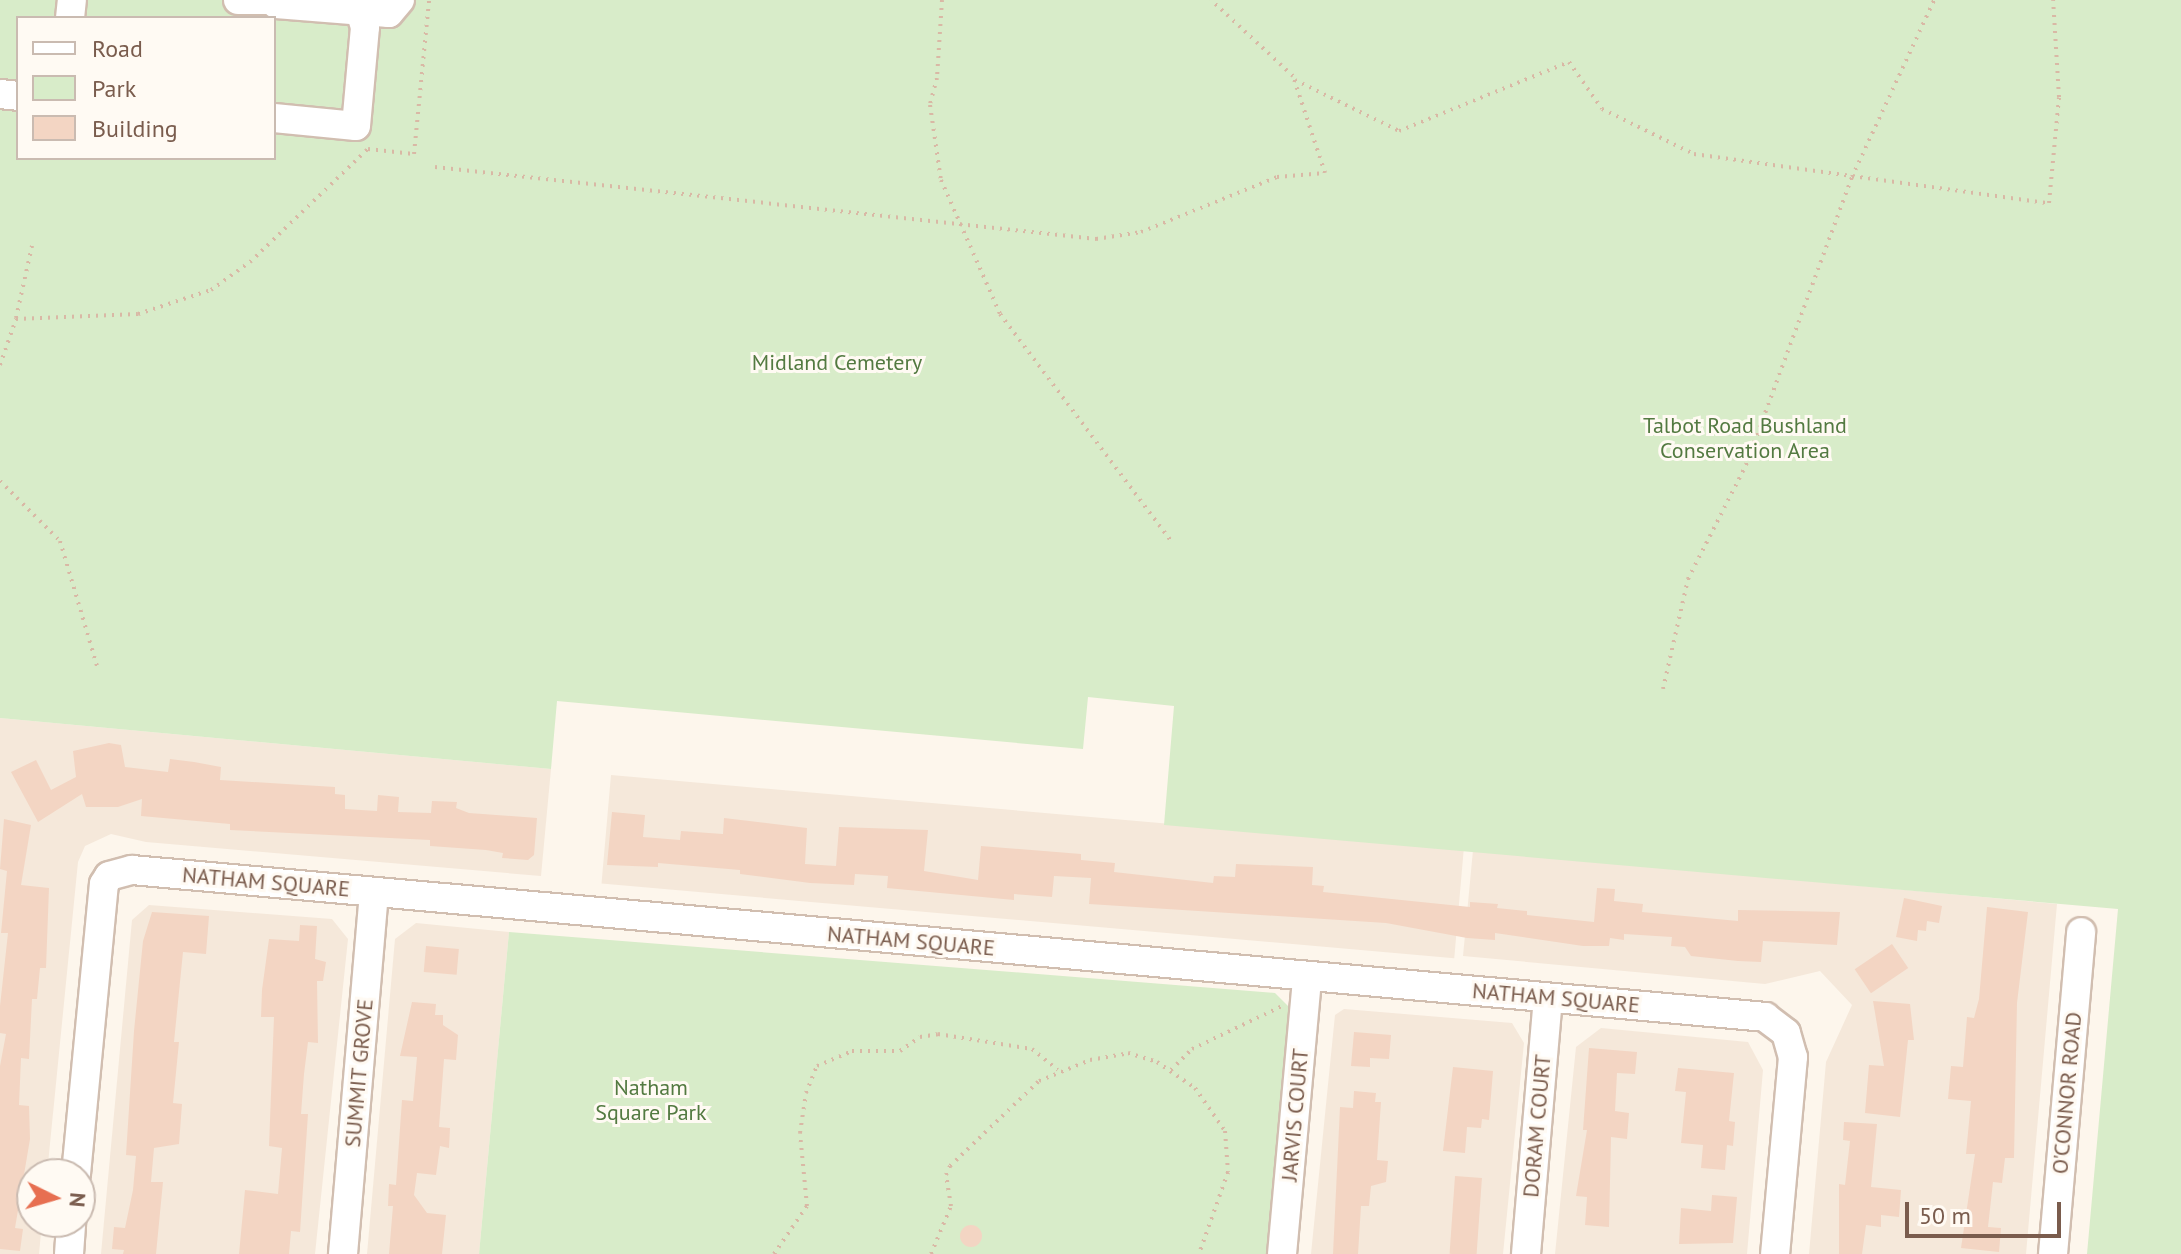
<!DOCTYPE html>
<style>
body{margin:0}
#map{position:relative;width:2181px;height:1254px;overflow:hidden;background:#fdf6ec;font-family:"PT Sans",sans-serif}
div>[style]{position:absolute}
[style*='--x']{left:calc(var(--x)*1px);top:calc(var(--y)*1px);width:calc(var(--w)*1px);rotate:calc(var(--a)*1deg)}
.residential>*{inset:0;background:#f5e8da;transform-origin:0 0}
.green>*{inset:0;background:#d8ecc9}
.building>*{inset:0;background:#f3d5c3;transform-origin:0 0}
.round{border-radius:50%}
.path>*{height:4px;margin-top:-2px;transform-origin:0;background:repeating-linear-gradient(90deg,#d9b8a5 0 2px,transparent 0 8px)}
.roads{filter:drop-shadow(2px 0 #d1beb0) drop-shadow(-2px 0 #d1beb0) drop-shadow(0 2px #d1beb0) drop-shadow(0 -2px #d1beb0)}
.minor>*{height:28px;margin:-14px;padding:0 14px;transform-origin:14px;border-radius:14px;background:#fff}
span{translate:-50% -50%;white-space:nowrap;text-align:center;line-height:1.15;-webkit-text-stroke:6px #fffaf3;paint-order:stroke}
.park-label{font-size:22px;color:#537a41}
.street-label{font-size:22px;color:#7a5c4d}
.legend{position:absolute;left:16px;top:16px;width:260px;height:144px;box-sizing:border-box;background:#fffaf3;border:2px solid #cabbb1;margin:0;padding:10px 14px;list-style:none;font-size:24px;color:#7a5c4d}
.legend li{display:flex;align-items:center;gap:16px;height:40px}
.legend b{width:40px;border:2px solid #cabbb1}
.north{position:absolute;left:16px;top:1158px;width:80px;height:80px;box-sizing:border-box;background:#fffaf3;border:2px solid #cabbb1;border-radius:50%;rotate:95deg;font-size:22px;font-weight:700;line-height:32px;text-align:center;color:#7a5c4d}
.north::after{content:'';display:block;margin:auto;width:28px;height:36px;background:#e76f51;clip-path:polygon(50% 0,100% 100%,50% 72%,0 100%)}
.scale{position:absolute;left:1905px;top:1202px;width:156px;height:36px;box-sizing:border-box;border:4px solid #7a5c4d;border-top:0;padding-left:10px;font-size:24px;line-height:28px;white-space:nowrap;color:#7a5c4d;-webkit-text-stroke:6px #fffaf3;paint-order:stroke}
</style>
<div id="map">
<div class="residential">
<i style="clip-path:polygon(0 718px,551px 769px,541px 876px,146px 842px,111px 834px,85px 846px,78px 862px,47px 1174px,32px 1174px,32px 1222px,42px 1222px,39px 1254px,0 1254px)"></i>
<i style="left:611px;top:775px;width:856px;height:109px;rotate:5deg"></i>
<i style="clip-path:polygon(1473px 850px,2057px 904px,2026px 1254px,1809px 1254px,1826px 1062px,1852px 1005px,1820px 971px,1765px 984px,1463px 956px)"></i>
<i style="clip-path:polygon(149px 905px,332px 919px,348px 939px,315px 1254px,101px 1254px,132px 920px)"></i>
<i style="clip-path:polygon(416px 923px,509px 932px,479px 1254px,367px 1254px,395px 939px)"></i>
<i style="clip-path:polygon(1344px 1009px,1512px 1023px,1524px 1043px,1503px 1254px,1311px 1254px,1335px 1015px)"></i>
<i style="clip-path:polygon(1601px 1028px,1748px 1042px,1763px 1070px,1747px 1254px,1555px 1254px,1576px 1047px)"></i>
</div>
<div class="green">
<i style="clip-path:polygon(evenodd,0 0,2181px 0,2181px 1254px,2087px 1254px,2118px 909px,1164px 825px,1174px 706px,1088px 697px,1083px 749px,557px 701px,551px 769px,0 718px,0 0,18px 18px,274px 18px,274px 158px,18px 158px,18px 18px)"></i>
<i style="clip-path:polygon(509px 932px,1275px 993px,1295px 1013px,1275px 1254px,479px 1254px)"></i>
</div>
<div class="building">
<i style="clip-path:polygon(109px 743px,121px 745px,125px 767px,168px 772px,170px 759px,194px 762px,221px 767px,220px 780px,335px 787px,335px 794px,345px 795px,345px 809px,377px 811px,378px 795px,399px 797px,398px 812px,431px 813px,432px 801px,457px 802px,456px 808px,469px 813px,537px 818px,534px 855px,528px 860px,502px 858px,503px 853px,486px 850px,430px 846px,430px 840px,230px 830px,230px 824px,141px 816px,142px 799px,118px 807px,86px 807px,82px 794px,38px 822px,11px 772px,36px 760px,51px 790px,76px 777px,73px 751px)"></i>
<i style="clip-path:polygon(612px 812px,645px 815px,643px 837px,680px 840px,681px 831px,723px 834px,724px 818px,807px 828px,805px 864px,836px 866px,839px 827px,928px 830px,924px 871px,978px 880px,981px 846px,1081px 854px,1081px 860px,1115px 863px,1114px 872px,1213px 883px,1214px 876px,1235px 877px,1236px 864px,1313px 867px,1312px 885px,1324px 886px,1323px 892px,1470px 907px,1470px 902px,1498px 904px,1497px 908px,1527px 911px,1527px 915px,1594px 922px,1597px 888px,1615px 889px,1614px 901px,1643px 904px,1642px 912px,1738px 921px,1738px 910px,1840px 912px,1837px 945px,1763px 941px,1761px 962px,1738px 961px,1691px 956px,1685px 947px,1671px 946px,1672px 937px,1624px 934px,1624px 940px,1610px 938px,1609px 946px,1583px 946px,1495px 933px,1495px 940px,1467px 938px,1386px 923px,1089px 904px,1091px 878px,1054px 876px,1052px 897px,1014px 894px,1014px 900px,887px 888px,888px 876px,855px 874px,854px 885px,810px 883px,740px 874px,740px 870px,658px 863px,658px 867px,607px 865px)"></i>
<i style="clip-path:polygon(4px 819px,31px 825px,21px 885px,49px 888px,46px 968px,40px 968px,37px 999px,32px 999px,29px 1059px,21px 1058px,19px 1105px,29px 1106px,30px 1139px,15px 1228px,23px 1229px,20px 1251px,0 1249px,0 1066px,6px 1034px,0 1033px,0 1006px,8px 933px,1px 933px,7px 871px,0 869px)"></i>
<i style="clip-path:polygon(1904px 898px,1942px 906px,1939px 923px,1927px 921px,1926px 931px,1918px 930px,1917px 941px,1896px 937px)"></i>
<i style="clip-path:polygon(1987px 907px,2028px 912px,2017px 1003px,2014px 1158px,2005px 1158px,2002px 1183px,1993px 1182px,1988px 1227px,2001px 1228px,1999px 1252px,1961px 1248px,1975px 1154px,1966px 1154px,1971px 1101px,1948px 1099px,1951px 1066px,1963px 1067px,1967px 1017px,1974px 1018px,1979px 999px)"></i>
<i style="clip-path:polygon(152px 912px,209px 916px,206px 954px,183px 952px,174px 1042px,179px 1042px,173px 1103px,182px 1104px,179px 1144px,154px 1148px,151px 1182px,163px 1182px,156px 1254px,123px 1254px,124px 1250px,112px 1249px,114px 1227px,125px 1228px,133px 1190px,136px 1156px,126px 1155px,134px 1031px,143px 941px)"></i>
<i style="clip-path:polygon(300px 925px,317px 926px,315px 959px,326px 962px,323px 981px,317px 981px,318px 1043px,308px 1042px,304px 1074px,301px 1114px,308px 1114px,300px 1232px,291px 1231px,289px 1254px,239px 1254px,245px 1190px,278px 1194px,282px 1148px,269px 1146px,274px 1017px,261px 1017px,262px 990px,269px 939px,299px 941px)"></i>
<i style="left:1892px;top:944px;width:29px;height:45px;rotate:56deg"></i>
<i style="left:426px;top:946px;width:33px;height:26px;rotate:5deg"></i>
<i style="clip-path:polygon(1873px 1001px,1910px 1004px,1914px 1040px,1908px 1040px,1900px 1117px,1865px 1113px,1869px 1065px,1884px 1066px)"></i>
<i style="clip-path:polygon(412px 1002px,436px 1004px,435px 1015px,443px 1015px,443px 1025px,458px 1035px,456px 1060px,444px 1059px,439px 1127px,450px 1128px,449px 1148px,440px 1146px,436px 1175px,417px 1173px,414px 1195px,427px 1213px,446px 1215px,442px 1254px,389px 1254px,393px 1206px,388px 1206px,389px 1184px,396px 1185px,402px 1100px,413px 1101px,417px 1057px,400px 1056px)"></i>
<i style="clip-path:polygon(1354px 1032px,1391px 1035px,1389px 1059px,1370px 1058px,1370px 1067px,1351px 1066px)"></i>
<i style="clip-path:polygon(1589px 1048px,1637px 1052px,1635px 1074px,1617px 1073px,1615px 1111px,1629px 1113px,1627px 1139px,1611px 1137px,1609px 1227px,1585px 1225px,1587px 1197px,1576px 1196px,1587px 1130px,1583px 1130px)"></i>
<i style="clip-path:polygon(1453px 1067px,1493px 1071px,1489px 1120px,1482px 1119px,1481px 1128px,1467px 1127px,1465px 1153px,1443px 1151px)"></i>
<i style="clip-path:polygon(1678px 1068px,1734px 1073px,1729px 1121px,1735px 1122px,1733px 1146px,1727px 1145px,1725px 1170px,1701px 1168px,1703px 1145px,1681px 1143px,1686px 1092px,1675px 1091px)"></i>
<i style="clip-path:polygon(1354px 1091px,1376px 1093px,1375px 1102px,1381px 1102px,1377px 1160px,1388px 1161px,1386px 1182px,1371px 1186px,1369px 1206px,1361px 1206px,1358px 1254px,1333px 1254px,1340px 1107px,1353px 1108px)"></i>
<i style="clip-path:polygon(1844px 1122px,1877px 1124px,1871px 1187px,1901px 1190px,1899px 1217px,1881px 1215px,1881px 1227px,1866px 1225px,1862px 1254px,1839px 1254px,1839px 1184px,1845px 1185px,1850px 1141px,1843px 1140px)"></i>
<i style="left:1455px;top:1176px;width:27px;height:78px;rotate:4deg"></i>
<i style="clip-path:polygon(1712px 1195px,1737px 1197px,1733px 1243px,1679px 1244px,1681px 1208px,1711px 1211px)"></i>
<i class="round" style="left:960px;top:1225px;width:22px;height:22px"></i>
</div>
<div class="path">
<i style="--x:942;--y:0;--w:78;--a:93.7"></i>
<i style="--x:937;--y:78;--w:28;--a:105"></i>
<i style="--x:930;--y:105;--w:76;--a:81.7"></i>
<i style="--x:941;--y:180;--w:146;--a:66.2"></i>
<i style="--x:1000;--y:314;--w:284;--a:53"></i>
<i style="--x:1295;--y:80;--w:116;--a:26.1"></i>
<i style="--x:1399;--y:131;--w:183;--a:-22.1"></i>
<i style="--x:1569;--y:62;--w:57;--a:54.9"></i>
<i style="--x:1602;--y:109;--w:102;--a:26.1"></i>
<i style="--x:1694;--y:154;--w:358;--a:7.9"></i>
<i style="--x:2049;--y:203;--w:106;--a:-84.6"></i>
<i style="--x:2059;--y:97;--w:97;--a:-93.5"></i>
<i style="--x:368;--y:149;--w:46;--a:6.2"></i>
<i style="--x:414;--y:154;--w:155;--a:-84.4"></i>
<i style="--x:435;--y:167;--w:665;--a:6.22"></i>
<i style="--x:1096;--y:239;--w:46;--a:-8.8"></i>
<i style="--x:1141;--y:232;--w:147;--a:-22"></i>
<i style="--x:1277;--y:177;--w:48;--a:-4.8"></i>
<i style="--x:1325;--y:173;--w:102;--a:-108.3"></i>
<i style="--x:1293;--y:76;--w:112;--a:-137.2"></i>
<i style="--x:16;--y:318;--w:74;--a:-77.5"></i>
<i style="--x:0;--y:365;--w:49;--a:-70.8"></i>
<i style="--x:16;--y:319;--w:122;--a:-2.3"></i>
<i style="--x:138;--y:314;--w:77;--a:-18.2"></i>
<i style="--x:211;--y:290;--w:48;--a:-35.7"></i>
<i style="--x:250;--y:262;--w:163;--a:-43.8"></i>
<i style="--x:0;--y:481;--w:85;--a:45"></i>
<i style="--x:60;--y:541;--w:134;--a:73.5"></i>
<i style="--x:1663;--y:689;--w:113;--a:-77.2"></i>
<i style="--x:1688;--y:579;--w:128;--a:-63"></i>
<i style="--x:1746;--y:465;--w:307;--a:-69.8"></i>
<i style="--x:1852;--y:177;--w:195;--a:-65.1"></i>
<i style="--x:1171;--y:1070;--w:30;--a:-45"></i>
<i style="--x:1192;--y:1049;--w:100;--a:-25.5"></i>
<i style="--x:774;--y:1254;--w:58;--a:-55.5"></i>
<i style="--x:807;--y:1206;--w:73;--a:-95.5"></i>
<i style="--x:800;--y:1133;--w:40;--a:-81.5"></i>
<i style="--x:806;--y:1093;--w:29;--a:-68"></i>
<i style="--x:817;--y:1066;--w:38;--a:-23"></i>
<i style="--x:852;--y:1051;--w:48;--a:0"></i>
<i style="--x:900;--y:1051;--w:24;--a:-35"></i>
<i style="--x:920;--y:1037;--w:18;--a:-9"></i>
<i style="--x:938;--y:1034;--w:95;--a:9.1"></i>
<i style="--x:1032;--y:1049;--w:33;--a:39"></i>
<i style="--x:931;--y:1254;--w:52;--a:-67.4"></i>
<i style="--x:951;--y:1206;--w:31;--a:-99"></i>
<i style="--x:946;--y:1175;--w:10;--a:-66"></i>
<i style="--x:950;--y:1166;--w:123;--a:-43.7"></i>
<i style="--x:1039;--y:1081;--w:55;--a:-22.4"></i>
<i style="--x:1090;--y:1060;--w:39;--a:-10"></i>
<i style="--x:1128;--y:1053;--w:30;--a:17"></i>
<i style="--x:1157;--y:1062;--w:46;--a:34.4"></i>
<i style="--x:1195;--y:1088;--w:52;--a:55.1"></i>
<i style="--x:1225;--y:1131;--w:41;--a:85.8"></i>
<i style="--x:1228;--y:1172;--w:87;--a:109.5"></i>
</div>
<div class="roads">
<div class="minor">
<i style="--x:238;--y:0;--w:39;--a:0"></i>
<i style="--x:276;--y:4;--w:113;--a:4.6"></i>
<i style="--x:389;--y:13;--w:17;--a:-50"></i>
<i style="--x:70;--y:18;--w:18;--a:-84"></i>
<i style="--x:0;--y:94;--w:18;--a:6"></i>
<i style="--x:274;--y:118;--w:82;--a:5.6"></i>
<i style="--x:356;--y:126;--w:99;--a:-84.8"></i>
<i style="--x:365;--y:27;--w:16;--a:-108"></i>
<i style="--x:76;--y:1174;--w:291;--a:-84.5"></i>
<i style="--x:104;--y:884;--w:9;--a:-58"></i>
<i style="--x:109;--y:876;--w:24;--a:-15"></i>
<i style="--x:132;--y:870;--w:1640;--a:5.14"></i>
<i style="--x:1765;--y:1017;--w:26;--a:37"></i>
<i style="--x:1786;--y:1033;--w:25;--a:74"></i>
<i style="--x:1793;--y:1057;--w:198;--a:95.2"></i>
<i style="--x:69;--y:1254;--w:32;--a:-86"></i>
<i style="--x:343;--y:1254;--w:363;--a:-85.1"></i>
<i style="--x:1282;--y:1254;--w:278;--a:-84.8"></i>
<i style="--x:1526;--y:1254;--w:257;--a:-85.1"></i>
<i style="--x:2053;--y:1254;--w:323;--a:-85"></i>
</div>
</div>
<div class="park-label">
<span style="left:837px;top:363px">Midland Cemetery</span>
<span style="left:1745px;top:438px">Talbot Road Bushland<br>Conservation Area</span>
<span style="left:651px;top:1100px">Natham<br>Square Park</span>
</div>
<div class="street-label">
<span style="left:266px;top:882px;rotate:5deg">NATHAM SQUARE</span>
<span style="left:911px;top:941px;rotate:5deg">NATHAM SQUARE</span>
<span style="left:1556px;top:998px;rotate:5deg">NATHAM SQUARE</span>
<span style="left:359px;top:1073px;rotate:-85deg">SUMMIT GROVE</span>
<span style="left:2067px;top:1093px;rotate:-85deg">O'CONNOR ROAD</span>
<span style="left:1295px;top:1115px;rotate:-85deg">JARVIS COURT</span>
<span style="left:1537px;top:1126px;rotate:-85deg">DORAM COURT</span>
</div>
<ul class="legend">
<li><b style="height:10px;background:#fff"></b>Road</li>
<li><b style="height:22px;background:#d8ecc9"></b>Park</li>
<li><b style="height:22px;background:#f3d5c3"></b>Building</li>
</ul>
<div class="north">N</div>
<div class="scale">50 m</div>
</div>
